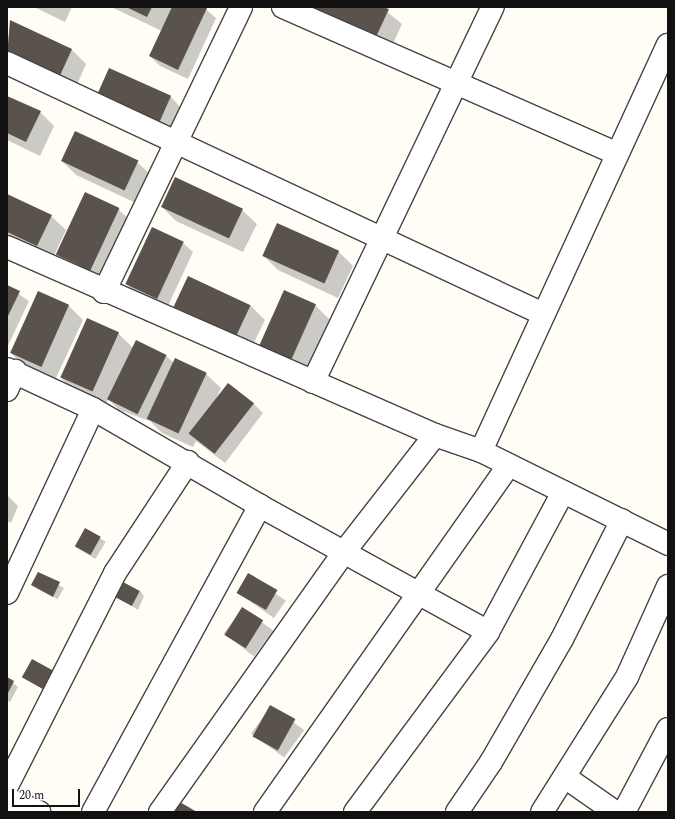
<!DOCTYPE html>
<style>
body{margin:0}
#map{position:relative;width:675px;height:819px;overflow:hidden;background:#fffdf5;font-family:Spectral,serif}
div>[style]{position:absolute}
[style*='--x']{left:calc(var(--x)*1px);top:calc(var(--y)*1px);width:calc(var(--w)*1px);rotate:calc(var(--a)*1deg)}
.shadow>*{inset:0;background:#0003;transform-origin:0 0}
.building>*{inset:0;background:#5a524d;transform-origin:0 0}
.roads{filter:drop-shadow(1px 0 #444) drop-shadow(-1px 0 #444) drop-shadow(0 1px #444) drop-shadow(0 -1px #444)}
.minor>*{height:22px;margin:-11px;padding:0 11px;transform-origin:11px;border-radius:11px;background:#fff}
span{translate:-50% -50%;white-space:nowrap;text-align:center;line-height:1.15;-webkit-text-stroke:4px #fff;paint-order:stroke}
.frame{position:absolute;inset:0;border:8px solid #111;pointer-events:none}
.scale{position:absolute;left:12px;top:789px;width:68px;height:18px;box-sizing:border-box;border:2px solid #111;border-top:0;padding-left:5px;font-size:12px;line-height:14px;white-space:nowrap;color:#111;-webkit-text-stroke:3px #fff;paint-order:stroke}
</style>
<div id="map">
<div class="shadow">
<i style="clip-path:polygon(34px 7px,72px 7px,65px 22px)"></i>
<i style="clip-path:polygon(111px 7px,203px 7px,216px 18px,188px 79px,160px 66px,150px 56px,162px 31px)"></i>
<i style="clip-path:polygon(293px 7px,381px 7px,402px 24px,388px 55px)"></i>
<i style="clip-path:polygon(10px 22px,72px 50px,86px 64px,73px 94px,7px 61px)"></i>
<i style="clip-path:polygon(109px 69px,171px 97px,185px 112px,171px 141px)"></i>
<i style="clip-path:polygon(7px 97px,40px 112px,54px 126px,40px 156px,7px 140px)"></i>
<i style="clip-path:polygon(62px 161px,137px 162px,152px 176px,138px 204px,76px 175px)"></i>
<i style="clip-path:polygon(7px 195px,51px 216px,66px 230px,52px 260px,7px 239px)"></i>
<i style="clip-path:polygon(162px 207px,242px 210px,257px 224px,243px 252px,176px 221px)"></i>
<i style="clip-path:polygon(118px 209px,133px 223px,104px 284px,71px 269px,57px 255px)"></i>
<i style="clip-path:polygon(278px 224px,339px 252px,353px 266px,338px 298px,278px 270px,263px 255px)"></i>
<i style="clip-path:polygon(183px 243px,193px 252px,167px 308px,136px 293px,126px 284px)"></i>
<i style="clip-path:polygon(189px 277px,251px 306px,265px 320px,251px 349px,189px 321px,175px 306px)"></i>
<i style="clip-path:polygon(7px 286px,29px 301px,7px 348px)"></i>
<i style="clip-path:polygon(38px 292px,69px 306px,83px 320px,55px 380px,24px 366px,10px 352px)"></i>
<i style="clip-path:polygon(315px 305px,330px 320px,302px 379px,271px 364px)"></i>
<i style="clip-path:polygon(87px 319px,118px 333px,133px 348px,166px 356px,174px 363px,206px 374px,221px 388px,216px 399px,253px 403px,263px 413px,225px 463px,196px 441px,193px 447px,162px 433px,150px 421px,119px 410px,108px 399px,106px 405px,74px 391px,60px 377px)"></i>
<i style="clip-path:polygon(7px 495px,18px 506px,11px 523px,7px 521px)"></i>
<i style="left:86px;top:530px;width:23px;height:20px;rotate:31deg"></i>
<i style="left:38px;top:573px;width:30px;height:13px;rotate:30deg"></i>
<i style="left:249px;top:575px;width:45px;height:21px;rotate:35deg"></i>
<i style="clip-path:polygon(140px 591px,144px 596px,138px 610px,116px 596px)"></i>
<i style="left:243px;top:608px;width:38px;height:32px;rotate:37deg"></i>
<i style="clip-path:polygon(33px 660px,49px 693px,24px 677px)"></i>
<i style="clip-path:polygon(7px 678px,18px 687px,10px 702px,7px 700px)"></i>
<i style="left:271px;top:706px;width:41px;height:34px;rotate:36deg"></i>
</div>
<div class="building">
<i style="clip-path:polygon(126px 7px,152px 7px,147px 17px)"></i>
<i style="clip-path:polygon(172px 7px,207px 8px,178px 70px,149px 56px)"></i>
<i style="clip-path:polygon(314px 7px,383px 7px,389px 9px,374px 41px,312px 13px)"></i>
<i style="clip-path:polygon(10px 20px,72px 49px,58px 80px,7px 57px)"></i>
<i style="left:109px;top:68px;width:68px;height:34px;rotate:24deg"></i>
<i style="clip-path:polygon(7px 96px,41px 111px,26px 142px,7px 133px)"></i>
<i style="left:75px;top:131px;width:70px;height:33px;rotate:25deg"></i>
<i style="left:175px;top:177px;width:75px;height:33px;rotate:25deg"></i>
<i style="left:85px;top:192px;width:38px;height:69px;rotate:25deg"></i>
<i style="clip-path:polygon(7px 194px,52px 215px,37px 246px,7px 232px)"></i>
<i style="left:277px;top:223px;width:68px;height:36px;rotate:24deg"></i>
<i style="left:152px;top:227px;width:35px;height:63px;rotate:25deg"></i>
<i style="left:188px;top:276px;width:69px;height:34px;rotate:25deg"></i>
<i style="clip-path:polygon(7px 285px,20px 291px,7px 318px)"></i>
<i style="left:284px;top:290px;width:35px;height:66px;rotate:24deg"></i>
<i style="left:38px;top:291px;width:34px;height:68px;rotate:24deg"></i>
<i style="left:87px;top:318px;width:35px;height:65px;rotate:24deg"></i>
<i style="left:136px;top:340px;width:34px;height:66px;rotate:26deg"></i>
<i style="left:175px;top:358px;width:35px;height:67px;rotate:25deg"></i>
<i style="left:228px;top:383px;width:33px;height:64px;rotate:38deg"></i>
<i style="left:85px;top:528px;width:18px;height:21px;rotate:29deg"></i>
<i style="clip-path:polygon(38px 572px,60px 582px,53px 597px,31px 585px)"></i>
<i style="left:248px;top:573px;width:34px;height:23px;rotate:30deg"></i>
<i style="left:123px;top:582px;width:19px;height:17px;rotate:28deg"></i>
<i style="left:242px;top:607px;width:25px;height:33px;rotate:32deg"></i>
<i style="left:32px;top:659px;width:25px;height:21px;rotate:29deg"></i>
<i style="clip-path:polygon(7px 677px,14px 681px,7px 695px)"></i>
<i style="left:270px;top:705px;width:29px;height:36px;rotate:29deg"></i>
<i style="clip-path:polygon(178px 801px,197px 812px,172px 812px)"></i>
</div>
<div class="roads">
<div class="minor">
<i style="--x:283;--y:7;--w:364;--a:23.7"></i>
<i style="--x:7;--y:63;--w:592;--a:25.09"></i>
<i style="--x:7;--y:247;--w:467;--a:23.7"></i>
<i style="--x:435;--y:435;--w:49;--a:19.2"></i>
<i style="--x:481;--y:451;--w:209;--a:26.4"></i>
<i style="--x:104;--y:292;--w:316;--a:-64.3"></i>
<i style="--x:7;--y:369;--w:95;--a:24.9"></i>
<i style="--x:93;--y:409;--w:193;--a:30.1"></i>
<i style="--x:260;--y:506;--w:260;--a:28.9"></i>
<i style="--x:313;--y:382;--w:416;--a:-64.4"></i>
<i style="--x:7;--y:390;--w:21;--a:-67"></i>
<i style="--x:481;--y:451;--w:447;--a:-65.3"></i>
<i style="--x:7;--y:593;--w:203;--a:-64.9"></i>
<i style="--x:565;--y:777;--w:61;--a:35"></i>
<i style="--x:7;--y:786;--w:239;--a:-63.1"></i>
<i style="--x:115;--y:573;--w:133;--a:-56.7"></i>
<i style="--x:7;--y:799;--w:35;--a:22"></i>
<i style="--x:93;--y:812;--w:349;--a:-61.4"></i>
<i style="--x:160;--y:812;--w:319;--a:-54.7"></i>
<i style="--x:344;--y:552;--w:148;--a:-52.1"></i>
<i style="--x:265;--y:812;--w:424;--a:-54.9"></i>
<i style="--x:355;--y:812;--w:224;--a:-53.5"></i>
<i style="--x:488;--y:632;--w:159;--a:-61.8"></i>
<i style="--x:457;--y:812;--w:60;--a:-55.8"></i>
<i style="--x:491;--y:762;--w:142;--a:-60"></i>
<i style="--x:562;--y:639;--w:133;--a:-63.2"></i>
<i style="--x:542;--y:812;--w:160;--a:-57.8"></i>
<i style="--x:627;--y:677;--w:100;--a:-65.7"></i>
<i style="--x:624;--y:812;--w:94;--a:-62.1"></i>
</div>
</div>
<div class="frame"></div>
<div class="scale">20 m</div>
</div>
